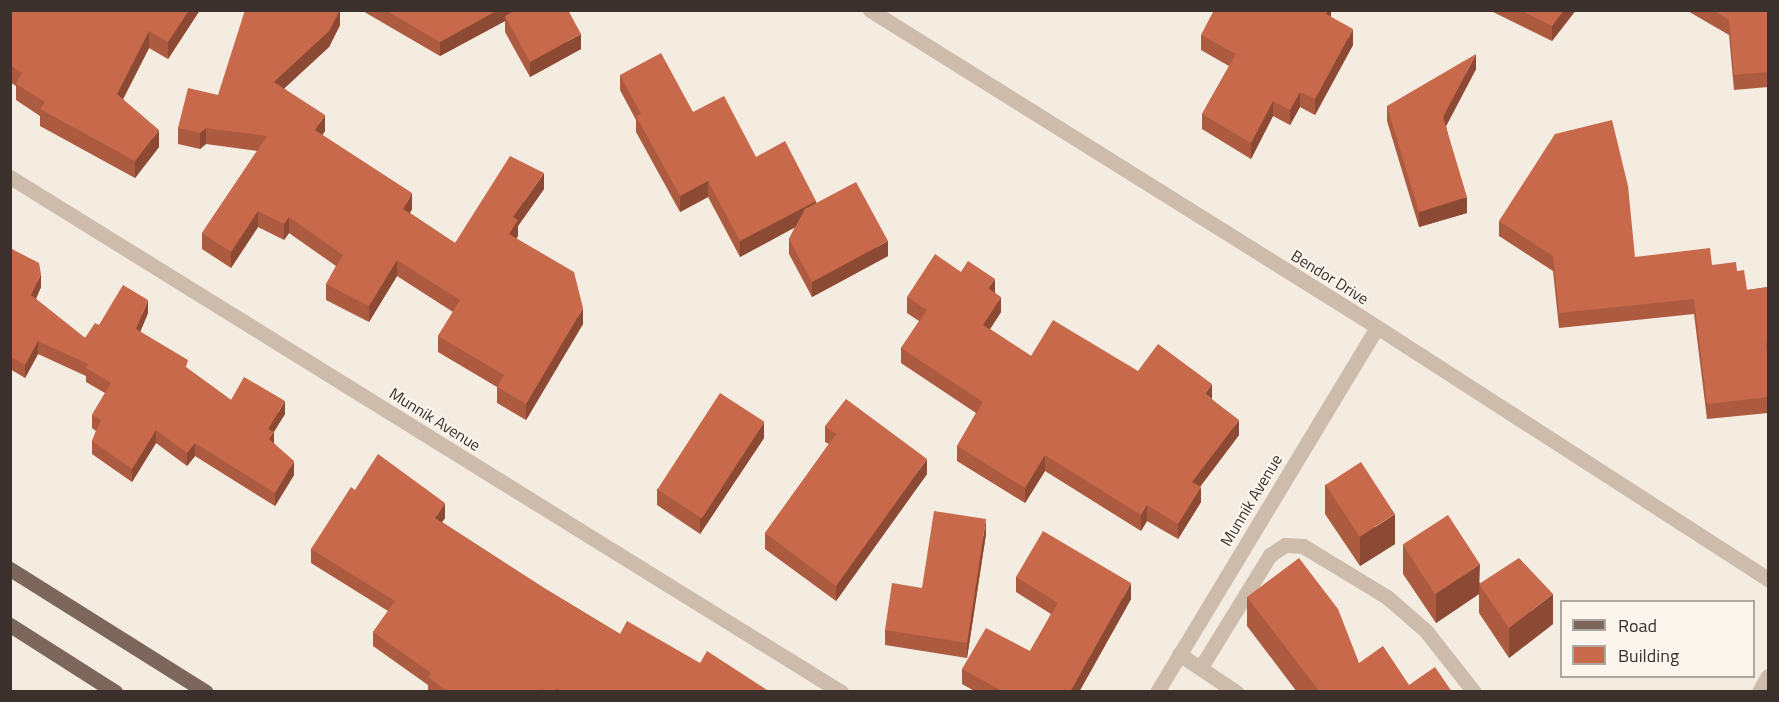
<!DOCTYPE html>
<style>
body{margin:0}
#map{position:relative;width:1779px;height:702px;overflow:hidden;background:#f4ebe1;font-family:"Titillium Web",sans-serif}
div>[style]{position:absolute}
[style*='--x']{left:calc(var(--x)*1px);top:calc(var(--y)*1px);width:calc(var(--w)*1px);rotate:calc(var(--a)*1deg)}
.minor>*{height:15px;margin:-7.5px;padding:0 7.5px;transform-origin:7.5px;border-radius:7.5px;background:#cdbbac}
.tertiary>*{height:15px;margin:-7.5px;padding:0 7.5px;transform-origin:7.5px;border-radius:7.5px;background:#cdbbac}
.primary>*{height:15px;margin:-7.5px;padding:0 7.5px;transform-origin:7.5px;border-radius:7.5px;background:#7d675c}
.wall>*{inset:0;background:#ac5a40}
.shaded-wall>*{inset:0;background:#8c4a34}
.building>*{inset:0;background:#c8694b;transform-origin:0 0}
span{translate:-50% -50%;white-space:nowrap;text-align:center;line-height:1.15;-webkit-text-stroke:4.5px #fbf5ee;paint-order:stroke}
.street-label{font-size:16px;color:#3b302b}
.frame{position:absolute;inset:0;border:12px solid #3b302b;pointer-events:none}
.legend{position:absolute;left:1560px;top:600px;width:195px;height:78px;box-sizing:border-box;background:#fbf5ee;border:2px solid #aea6a0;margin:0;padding:8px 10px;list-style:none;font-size:18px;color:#3b302b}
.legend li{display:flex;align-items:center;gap:12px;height:30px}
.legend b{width:30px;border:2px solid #aea6a0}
</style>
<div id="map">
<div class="minor">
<i style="--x:870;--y:10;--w:581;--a:31.99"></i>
<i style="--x:1363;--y:318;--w:482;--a:32.8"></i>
<i style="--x:10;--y:177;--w:978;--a:31.79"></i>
<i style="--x:1179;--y:654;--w:69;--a:33.7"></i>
<i style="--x:1201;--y:667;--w:132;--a:-58.4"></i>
<i style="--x:1270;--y:555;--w:18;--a:-34"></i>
<i style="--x:1285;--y:545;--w:18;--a:3"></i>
<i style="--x:1303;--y:546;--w:98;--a:31.3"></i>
<i style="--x:1387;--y:597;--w:52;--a:41.1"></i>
<i style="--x:1426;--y:631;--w:78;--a:51.8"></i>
<i style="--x:1157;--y:692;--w:426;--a:-58.9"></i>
</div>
<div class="tertiary">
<i style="--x:1759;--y:692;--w:18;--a:-61"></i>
</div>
<div class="primary">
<i style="--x:10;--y:569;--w:231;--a:32.1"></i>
<i style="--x:10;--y:625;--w:125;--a:32.5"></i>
</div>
<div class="wall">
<i style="clip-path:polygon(10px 10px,200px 10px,168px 59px,149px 48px,123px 99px,159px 147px,135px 178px,40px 126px,40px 116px,16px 100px,16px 86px,10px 82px)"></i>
<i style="clip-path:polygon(340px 10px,340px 25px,329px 47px,284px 88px,325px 131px,322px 135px,412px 209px,410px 213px,455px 243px,544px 189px,518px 226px,518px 236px,516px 238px,583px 324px,526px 420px,497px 403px,497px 387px,438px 352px,438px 336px,453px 312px,397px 276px,369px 322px,326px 300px,326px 284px,336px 266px,289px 233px,284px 240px,258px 227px,231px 268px,202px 249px,202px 233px,257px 151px,206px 144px,200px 149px,178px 144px,178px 128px,218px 95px)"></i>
<i style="clip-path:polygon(361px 10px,514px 10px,514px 12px,581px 49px,530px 77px,505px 32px,505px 21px,440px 56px)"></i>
<i style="clip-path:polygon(1331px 10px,1331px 17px,1353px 45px,1315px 115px,1300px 107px,1290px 125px,1273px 116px,1251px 159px,1202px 129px,1202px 114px,1229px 66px,1201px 50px,1201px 35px)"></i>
<i style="clip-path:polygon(1489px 10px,1576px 10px,1552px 41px)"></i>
<i style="clip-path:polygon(1686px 10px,1768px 10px,1768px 87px,1734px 90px,1729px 35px)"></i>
<i style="clip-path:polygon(1476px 69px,1446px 126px,1467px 213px,1419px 227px,1387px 121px,1387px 106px)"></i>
<i style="clip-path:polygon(620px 75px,693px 112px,756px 157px,888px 256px,812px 297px,789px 254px,789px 239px,795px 227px,740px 257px,708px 197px,680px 212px,636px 132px,636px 120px,620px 90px)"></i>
<i style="clip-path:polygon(1499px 221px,1635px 257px,1712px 265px,1737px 271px,1747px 290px,1768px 287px,1768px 413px,1707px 419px,1694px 314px,1559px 328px,1553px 271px,1499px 236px)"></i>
<i style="clip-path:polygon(10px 248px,41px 287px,36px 299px,85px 338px,99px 325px,148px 313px,140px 332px,188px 369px,231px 400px,285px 414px,274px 432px,274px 443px,294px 475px,275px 506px,195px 456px,187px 466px,156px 443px,132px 482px,92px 454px,92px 441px,96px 431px,92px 428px,92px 415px,105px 393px,86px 382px,86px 376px,38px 354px,25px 378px,10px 369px)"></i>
<i style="clip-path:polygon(961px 272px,995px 292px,1001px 312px,990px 329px,1031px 356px,1138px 371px,1212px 399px,1239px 435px,1200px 487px,1201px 502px,1178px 539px,1147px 521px,1141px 531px,1045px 471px,1025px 503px,957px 461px,957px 446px,976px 413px,901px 363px,901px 348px,919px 321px,907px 313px,907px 297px)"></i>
<i style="clip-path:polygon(825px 426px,927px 474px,836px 601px,765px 549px,765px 533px,829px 444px,825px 442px)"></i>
<i style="clip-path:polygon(764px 438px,700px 534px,657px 505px,657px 489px)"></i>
<i style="clip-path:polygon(1325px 484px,1395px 544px,1360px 566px,1325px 514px)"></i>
<i style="clip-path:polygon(355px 490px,445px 518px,442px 522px,544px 588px,620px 634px,700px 663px,770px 692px,429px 692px,428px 691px,428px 685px,373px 646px,373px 632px,388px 611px,311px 563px,311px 549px)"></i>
<i style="clip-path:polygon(986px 534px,967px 658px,885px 645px,885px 630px,922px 588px)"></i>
<i style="clip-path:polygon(1403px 545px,1480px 583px,1553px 624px,1509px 658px,1479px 613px,1479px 594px,1436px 623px,1403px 574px)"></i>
<i style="clip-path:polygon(1016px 577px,1131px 599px,1079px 692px,976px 692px,962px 684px,962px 669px,1030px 651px,1051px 614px,1016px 592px)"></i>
<i style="clip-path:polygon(1247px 597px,1359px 663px,1409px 685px,1452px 692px,1297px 692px,1247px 626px)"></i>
</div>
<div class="shaded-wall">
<i style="clip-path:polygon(189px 10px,200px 10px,168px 59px,168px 42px)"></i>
<i style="clip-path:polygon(340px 10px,340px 25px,329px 47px,274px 98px,274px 82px)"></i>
<i style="clip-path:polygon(498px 10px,514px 10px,514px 16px,505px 16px,505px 21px,440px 56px,440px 42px)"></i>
<i style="clip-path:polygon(1328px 10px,1331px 10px,1331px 20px,1326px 14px)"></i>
<i style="clip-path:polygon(1564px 10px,1576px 10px,1552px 41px,1552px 26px)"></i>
<i style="clip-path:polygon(1353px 29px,1353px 45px,1315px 115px,1315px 99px)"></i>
<i style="clip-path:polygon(149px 31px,149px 48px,117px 111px,117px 94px)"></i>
<i style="clip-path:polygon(581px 34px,581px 49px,530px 77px,530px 62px)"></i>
<i style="clip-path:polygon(1476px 54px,1476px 69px,1443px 132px,1443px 117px)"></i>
<i style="clip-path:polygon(1300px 92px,1300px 107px,1290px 125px,1290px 110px)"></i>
<i style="clip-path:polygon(1273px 101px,1273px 116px,1251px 159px,1251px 143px)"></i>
<i style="clip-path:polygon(325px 115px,325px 131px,315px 146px,315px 130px)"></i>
<i style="clip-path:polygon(206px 128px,206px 144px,200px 149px,200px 133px)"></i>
<i style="clip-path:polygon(159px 130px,159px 147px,135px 178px,135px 161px)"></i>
<i style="clip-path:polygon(544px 173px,544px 189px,518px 226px,518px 236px,509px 250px,509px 234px,513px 217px)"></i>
<i style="clip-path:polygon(708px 181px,708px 197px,680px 212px,680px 196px)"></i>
<i style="clip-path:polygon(412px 193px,412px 209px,403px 225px,403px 209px)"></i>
<i style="clip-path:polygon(1467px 197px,1467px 213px,1419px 227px,1419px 212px)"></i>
<i style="clip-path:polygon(816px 201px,816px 216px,740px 257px,740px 241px)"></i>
<i style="clip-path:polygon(258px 211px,258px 227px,231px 268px,231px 252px)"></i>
<i style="clip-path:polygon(289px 217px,289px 233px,284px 240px,284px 224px)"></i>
<i style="clip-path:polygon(888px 241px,888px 256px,812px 297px,812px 282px)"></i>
<i style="clip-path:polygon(397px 260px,397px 276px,369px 322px,369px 306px)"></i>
<i style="clip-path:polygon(41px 274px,41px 287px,31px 308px,31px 295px)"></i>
<i style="clip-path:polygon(995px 279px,995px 294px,988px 288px)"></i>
<i style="clip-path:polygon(1001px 297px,1001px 312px,983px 340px,983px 325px)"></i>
<i style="clip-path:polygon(148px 300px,148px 313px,136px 342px,136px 329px)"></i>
<i style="clip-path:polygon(583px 308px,583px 324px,526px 420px,526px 404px)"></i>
<i style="clip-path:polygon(38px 341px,38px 354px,25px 378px,25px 365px)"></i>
<i style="clip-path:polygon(1212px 384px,1212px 399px,1205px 394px)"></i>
<i style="clip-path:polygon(285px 401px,285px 414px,272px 434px,274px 432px,274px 446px,269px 452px,268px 429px)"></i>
<i style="clip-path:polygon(1239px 420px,1239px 435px,1192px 497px,1192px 482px)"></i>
<i style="clip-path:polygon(764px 422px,764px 438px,700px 534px,700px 519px)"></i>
<i style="clip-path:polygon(156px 430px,156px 443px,132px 482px,132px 469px)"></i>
<i style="clip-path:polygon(195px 443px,195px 456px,187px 466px,187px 453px)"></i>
<i style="clip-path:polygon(1045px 455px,1045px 471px,1025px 503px,1025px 488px)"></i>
<i style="clip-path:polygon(927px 459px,927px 474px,836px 601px,836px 586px)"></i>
<i style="clip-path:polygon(294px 461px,294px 475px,275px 506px,275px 493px)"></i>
<i style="clip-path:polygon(1201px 487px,1201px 502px,1178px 539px,1178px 524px)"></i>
<i style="clip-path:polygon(445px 503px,445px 518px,435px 532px,435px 518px)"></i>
<i style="clip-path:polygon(1147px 505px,1147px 521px,1141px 531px,1141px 515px)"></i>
<i style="clip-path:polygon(1395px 514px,1395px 544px,1360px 566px,1360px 537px)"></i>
<i style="clip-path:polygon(986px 519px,986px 534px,967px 658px,967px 643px)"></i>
<i style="clip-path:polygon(1480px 564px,1479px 594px,1436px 623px,1436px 594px)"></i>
<i style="clip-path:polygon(1131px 583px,1131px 599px,1079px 692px,1070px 692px)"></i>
<i style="clip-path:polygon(1553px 594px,1553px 624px,1509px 658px,1509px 628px)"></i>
</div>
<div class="building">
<i style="clip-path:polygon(10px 10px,189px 10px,168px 42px,149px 31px,117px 94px,159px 130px,135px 161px,40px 109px,45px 102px,16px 84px,22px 73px,10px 65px)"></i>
<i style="clip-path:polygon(245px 10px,340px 10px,329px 31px,274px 82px,325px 115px,315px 130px,412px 193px,403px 209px,455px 243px,510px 156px,544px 173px,513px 217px,518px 220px,509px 234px,574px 272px,583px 308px,526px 404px,497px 387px,504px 375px,438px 336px,460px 300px,397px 260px,369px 306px,326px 284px,343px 255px,289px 217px,284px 224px,258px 211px,231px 252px,202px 233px,267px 136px,206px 128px,200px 133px,178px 128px,188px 88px,218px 95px)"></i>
<i style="clip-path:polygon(385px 10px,498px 10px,440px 42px)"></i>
<i style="clip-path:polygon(516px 10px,568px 10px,581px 34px,530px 62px,505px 16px)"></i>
<i style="clip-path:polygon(1214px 10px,1328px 10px,1326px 14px,1353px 29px,1315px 99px,1300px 92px,1290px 110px,1273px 101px,1251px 143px,1202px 114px,1236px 54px,1201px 35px)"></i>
<i style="clip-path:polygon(1520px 10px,1564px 10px,1552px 26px)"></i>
<i style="clip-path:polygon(1713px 10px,1768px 10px,1768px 72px,1734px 75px,1729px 20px)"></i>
<i style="clip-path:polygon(661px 53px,693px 112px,724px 96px,756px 157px,785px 141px,816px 201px,740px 241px,708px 181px,680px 196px,636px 116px,641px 114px,620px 75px)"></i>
<i style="clip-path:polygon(1476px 54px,1443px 117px,1467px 197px,1419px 212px,1387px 106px)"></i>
<i style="clip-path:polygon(1612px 120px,1628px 186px,1635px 257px,1710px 248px,1712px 265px,1736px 262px,1737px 271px,1744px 270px,1747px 290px,1768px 287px,1768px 343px,1766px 343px,1768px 363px,1768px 397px,1707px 404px,1694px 299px,1559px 313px,1553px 256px,1499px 221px,1555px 134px)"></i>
<i style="clip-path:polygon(856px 182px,888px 241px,812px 282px,789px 239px,805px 209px)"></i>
<i style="clip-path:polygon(10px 248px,39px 263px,41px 274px,31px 295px,85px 338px,95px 323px,99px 325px,123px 285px,148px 300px,136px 329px,188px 360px,186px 367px,231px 400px,244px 377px,285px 401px,268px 429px,274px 432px,269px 439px,294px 461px,275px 493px,195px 443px,187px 453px,156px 430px,132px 469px,92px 441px,101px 420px,92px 415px,111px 383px,86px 368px,88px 364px,38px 341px,25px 365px,10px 356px)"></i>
<i style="clip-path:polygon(935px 254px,961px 272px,968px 261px,995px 279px,988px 288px,1001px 297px,983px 325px,1031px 356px,1053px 320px,1138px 371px,1158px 344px,1212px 384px,1205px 394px,1239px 420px,1192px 482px,1201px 487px,1178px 524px,1147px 505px,1141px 515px,1045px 455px,1025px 488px,957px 446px,983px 402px,901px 348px,927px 310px,907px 297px)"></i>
<i style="left:720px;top:393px;width:53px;height:115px;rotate:33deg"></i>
<i style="clip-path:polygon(846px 399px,927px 459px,836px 586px,765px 533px,836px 434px,825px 426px)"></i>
<i style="clip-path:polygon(378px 454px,445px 503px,435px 518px,544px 588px,620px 634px,627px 621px,700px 663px,707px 651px,770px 692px,563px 692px,557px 688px,555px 692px,547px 692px,542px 689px,541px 692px,448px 692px,428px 677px,431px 673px,373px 632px,395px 601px,311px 549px,351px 487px,355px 490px)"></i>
<i style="left:1361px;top:462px;width:62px;height:42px;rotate:57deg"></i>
<i style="clip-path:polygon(934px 511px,986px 519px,967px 643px,885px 630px,892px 583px,922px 588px)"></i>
<i style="left:1448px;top:515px;width:59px;height:54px;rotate:57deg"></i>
<i style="clip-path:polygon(1043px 531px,1131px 583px,1070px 692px,1004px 692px,962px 669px,986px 628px,1030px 651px,1058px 603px,1016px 577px)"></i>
<i style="clip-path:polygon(1299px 558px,1338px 609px,1359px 663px,1383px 646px,1409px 685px,1435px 667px,1452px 692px,1320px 692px,1247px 597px)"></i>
<i style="clip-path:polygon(1519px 558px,1553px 594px,1509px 628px,1479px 584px)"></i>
</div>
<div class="street-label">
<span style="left:1330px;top:277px;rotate:32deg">Bendor Drive</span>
<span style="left:435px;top:419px;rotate:32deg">Munnik Avenue</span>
<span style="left:1251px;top:500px;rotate:-59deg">Munnik Avenue</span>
</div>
<div class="frame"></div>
<ul class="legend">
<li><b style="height:8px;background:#7d675c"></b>Road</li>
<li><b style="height:16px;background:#c8694b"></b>Building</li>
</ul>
</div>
